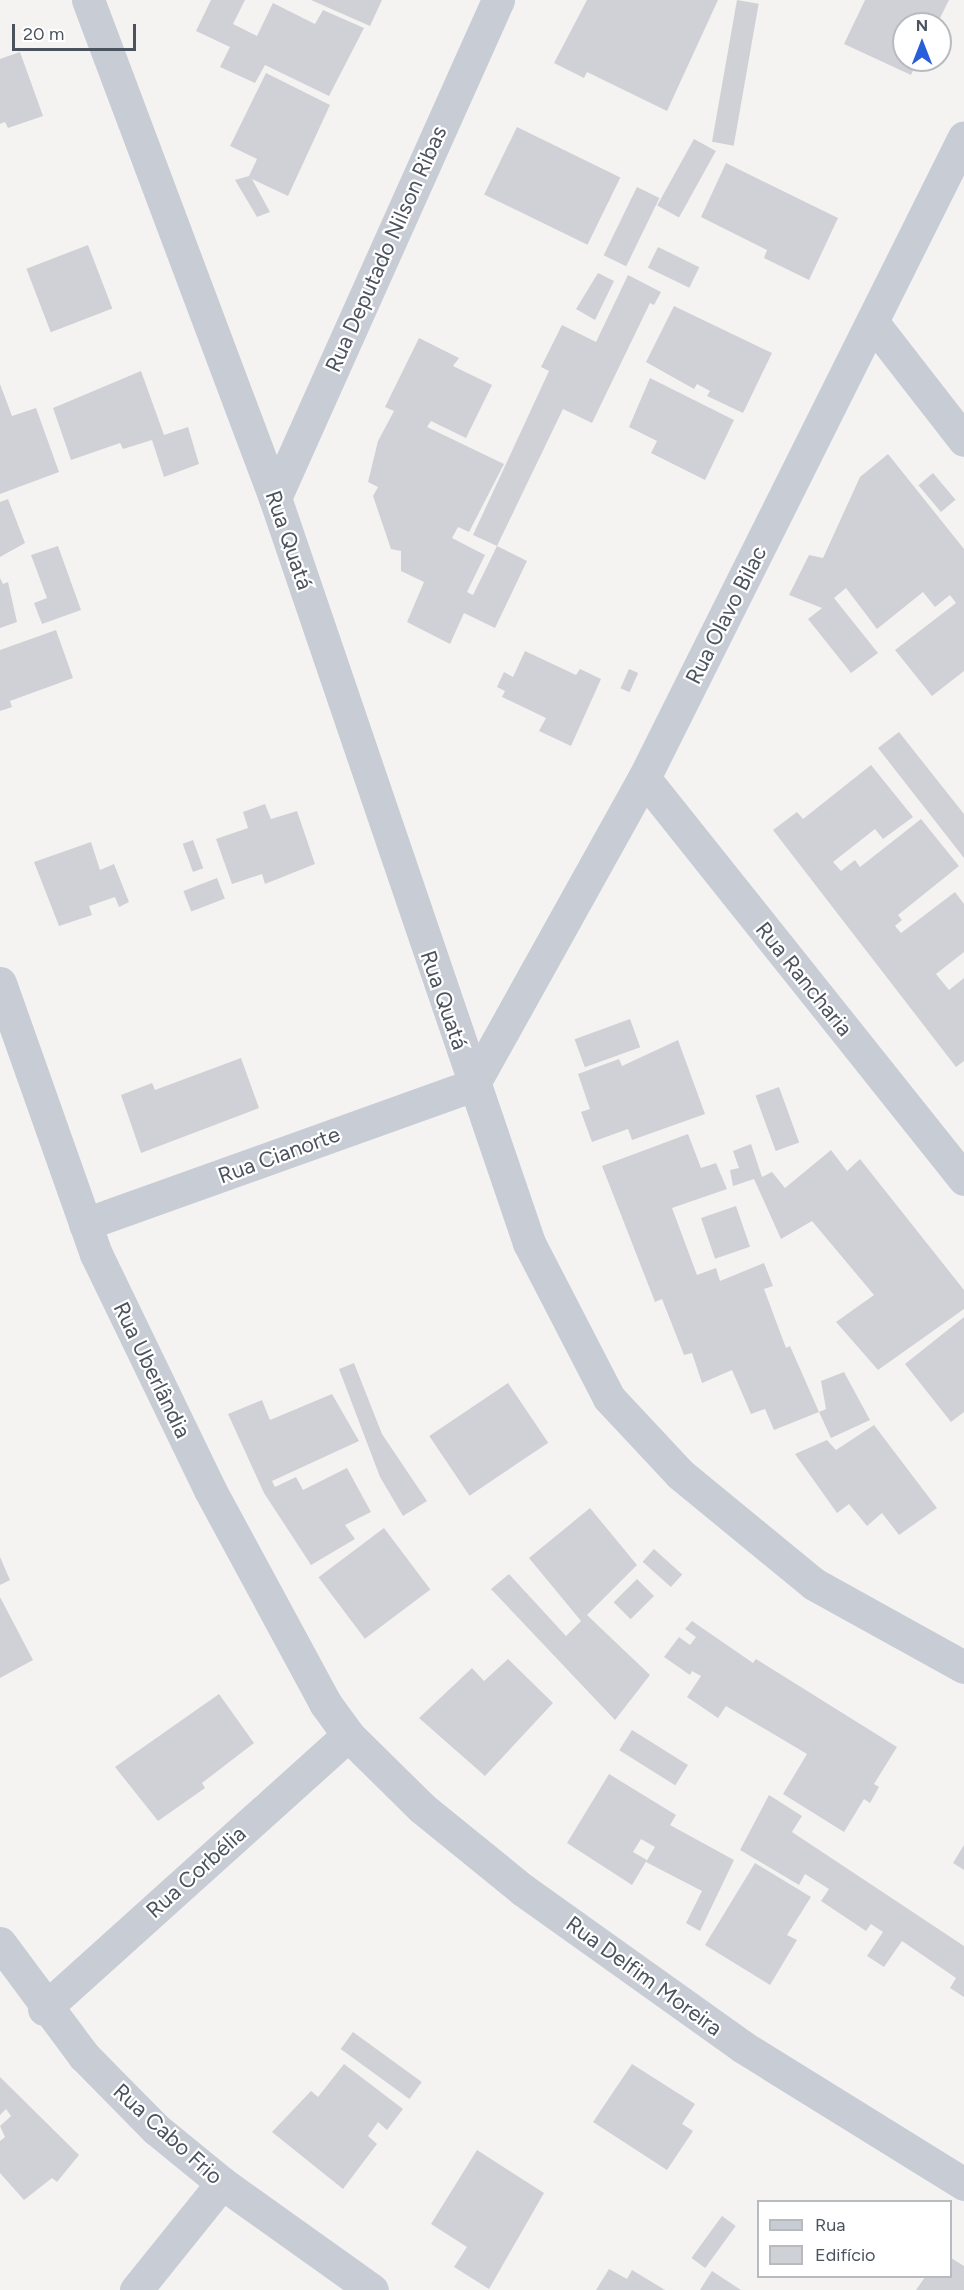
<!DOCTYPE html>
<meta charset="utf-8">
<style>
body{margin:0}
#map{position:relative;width:964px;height:2290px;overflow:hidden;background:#f4f3f2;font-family:Figtree,sans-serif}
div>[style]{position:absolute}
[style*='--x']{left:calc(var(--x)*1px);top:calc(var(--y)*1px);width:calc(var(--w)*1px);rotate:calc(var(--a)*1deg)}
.building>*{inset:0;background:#d0d1d6;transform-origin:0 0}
.street>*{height:33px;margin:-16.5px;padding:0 16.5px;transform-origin:16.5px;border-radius:16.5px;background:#c7ccd5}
span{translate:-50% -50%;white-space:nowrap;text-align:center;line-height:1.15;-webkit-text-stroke:4.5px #fff;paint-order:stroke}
.street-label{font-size:22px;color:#4b535e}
.legend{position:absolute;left:757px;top:2200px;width:195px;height:78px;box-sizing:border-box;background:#fff;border:2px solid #b7babf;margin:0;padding:8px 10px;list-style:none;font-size:18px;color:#4b535e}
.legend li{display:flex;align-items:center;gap:12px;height:30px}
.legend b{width:30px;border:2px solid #b7babf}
.north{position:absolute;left:892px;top:12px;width:60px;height:60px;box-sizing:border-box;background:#fff;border:2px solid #b7babf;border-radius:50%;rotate:0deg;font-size:16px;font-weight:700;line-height:24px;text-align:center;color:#4b535e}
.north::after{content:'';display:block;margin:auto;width:21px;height:27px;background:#285ed9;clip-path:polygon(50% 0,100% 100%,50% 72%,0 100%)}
.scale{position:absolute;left:12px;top:24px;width:124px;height:27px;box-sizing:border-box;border:3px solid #4b535e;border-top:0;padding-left:8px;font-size:18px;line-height:21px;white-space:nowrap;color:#4b535e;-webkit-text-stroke:4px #fff;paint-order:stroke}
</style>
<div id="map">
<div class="building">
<i style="clip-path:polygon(211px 0,245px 0,233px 24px,257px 36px,273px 3px,315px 24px,323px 10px,364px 28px,329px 96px,265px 65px,255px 83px,220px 67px,230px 47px,196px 31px)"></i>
<i style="clip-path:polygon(311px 0,382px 0,370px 26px)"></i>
<i style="clip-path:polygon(587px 0,718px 0,667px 111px,587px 72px,584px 78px,554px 63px)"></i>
<i style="left:737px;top:0;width:22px;height:144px;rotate:10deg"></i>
<i style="clip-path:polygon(865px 0,949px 0,937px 24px,904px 24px,904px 60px,918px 60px,911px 75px,844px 44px)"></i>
<i style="clip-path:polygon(20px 52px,43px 116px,8px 128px,5px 122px,0 124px,0 59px)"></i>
<i style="clip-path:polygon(266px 73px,330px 105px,288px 196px,252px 179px,270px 212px,257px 217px,235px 180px,249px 176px,257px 159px,230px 146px)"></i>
<i style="left:517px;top:127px;width:115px;height:75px;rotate:26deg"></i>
<i style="left:694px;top:139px;width:25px;height:76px;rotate:29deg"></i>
<i style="clip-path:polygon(726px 163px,838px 218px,809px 280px,764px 258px,767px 250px,701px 217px)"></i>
<i style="left:637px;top:187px;width:25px;height:76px;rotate:26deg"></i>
<i style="left:88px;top:245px;width:68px;height:66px;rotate:69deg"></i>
<i style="left:658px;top:247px;width:46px;height:23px;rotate:26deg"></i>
<i style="clip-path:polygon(598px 273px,614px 281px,595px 320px,576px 309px)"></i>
<i style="clip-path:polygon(628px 275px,661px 292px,654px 305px,650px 303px,592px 423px,563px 409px,497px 546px,473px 535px,549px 371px,541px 367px,562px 325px,596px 342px)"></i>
<i style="clip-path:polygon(674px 306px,772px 353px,743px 413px,707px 396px,710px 391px,697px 384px,694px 389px,646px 362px)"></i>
<i style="clip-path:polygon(419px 338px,459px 358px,453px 366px,492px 385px,466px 438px,431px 421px,427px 427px,504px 464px,469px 532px,458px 527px,452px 538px,485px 555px,467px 592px,473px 595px,497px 546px,527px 561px,495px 628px,464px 613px,450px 644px,407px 622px,424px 582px,401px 571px,401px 551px,391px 549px,373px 496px,378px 487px,368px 482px,378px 441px,394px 411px,385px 407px)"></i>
<i style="clip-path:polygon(141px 371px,164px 435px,188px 427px,199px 464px,164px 477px,152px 440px,123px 449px,120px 443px,71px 460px,53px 408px)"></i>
<i style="clip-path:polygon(650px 378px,734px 420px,705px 480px,651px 453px,657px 441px,629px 427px)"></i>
<i style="clip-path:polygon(0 384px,12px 416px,36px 408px,59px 472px,0 494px)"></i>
<i style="clip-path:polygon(888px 454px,964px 549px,964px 671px,932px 696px,895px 650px,956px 603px,950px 595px,935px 607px,923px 592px,877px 629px,846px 588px,834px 598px,878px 653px,851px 673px,808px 619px,822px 608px,789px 595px,809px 555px,823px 558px,860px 477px)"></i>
<i style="left:933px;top:473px;width:35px;height:19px;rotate:50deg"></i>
<i style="clip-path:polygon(8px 499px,25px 543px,0 557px,0 502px)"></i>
<i style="clip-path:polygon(58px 546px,81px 610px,42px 624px,34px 603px,47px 598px,31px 555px)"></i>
<i style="clip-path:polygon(0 578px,3px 584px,8px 582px,17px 622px,0 628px)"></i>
<i style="clip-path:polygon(56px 630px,73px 678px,10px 701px,12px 707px,0 711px,0 650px)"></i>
<i style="clip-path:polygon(525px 651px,576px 675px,580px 669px,601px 679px,571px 746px,539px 731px,546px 718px,502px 697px,505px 691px,497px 687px,504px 672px,513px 677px)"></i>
<i style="left:629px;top:669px;width:10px;height:21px;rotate:24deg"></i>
<i style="clip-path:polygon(899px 732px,964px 814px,964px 858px,878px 748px)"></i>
<i style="clip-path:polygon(871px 765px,913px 817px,883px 839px,875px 829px,833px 862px,841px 871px,855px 860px,860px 867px,921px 819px,959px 866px,898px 915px,902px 920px,895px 926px,901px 933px,955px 892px,964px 904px,964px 952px,936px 974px,949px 990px,964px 978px,964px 1061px,956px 1067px,773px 830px,797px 812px,803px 819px)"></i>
<i style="clip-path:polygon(265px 804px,271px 819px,297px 811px,315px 864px,265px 884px,262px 874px,232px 884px,216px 839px,248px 828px,243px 812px)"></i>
<i style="left:193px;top:840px;width:30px;height:11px;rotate:70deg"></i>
<i style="clip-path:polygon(91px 842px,100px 870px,114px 864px,129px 902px,119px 907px,115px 897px,89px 906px,92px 915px,59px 926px,34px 862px)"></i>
<i style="left:217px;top:878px;width:22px;height:36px;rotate:69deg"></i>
<i style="left:630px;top:1019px;width:30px;height:59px;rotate:70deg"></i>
<i style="clip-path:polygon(678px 1040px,705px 1114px,632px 1140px,628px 1129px,592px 1142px,581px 1112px,590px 1109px,578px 1074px,619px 1059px,622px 1066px)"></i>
<i style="clip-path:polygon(241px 1058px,259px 1108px,141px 1153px,121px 1095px,152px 1083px,155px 1090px)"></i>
<i style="left:779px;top:1087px;width:59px;height:25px;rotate:70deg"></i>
<i style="clip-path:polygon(688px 1134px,701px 1168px,716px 1163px,727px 1189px,672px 1208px,697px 1275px,716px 1268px,720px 1281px,764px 1263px,773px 1286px,764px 1289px,786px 1348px,790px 1346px,819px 1412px,774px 1430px,765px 1409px,751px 1414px,732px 1370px,702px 1383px,692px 1353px,684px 1355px,662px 1299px,655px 1302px,602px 1166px)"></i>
<i style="clip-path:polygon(751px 1144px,762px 1177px,772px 1172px,785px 1188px,831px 1150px,847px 1171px,860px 1159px,964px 1290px,964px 1309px,878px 1370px,836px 1322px,874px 1295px,812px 1221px,781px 1239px,754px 1179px,733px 1186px,730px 1170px,739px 1168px,733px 1151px)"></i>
<i style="left:736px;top:1206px;width:43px;height:37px;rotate:71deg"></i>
<i style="clip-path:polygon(964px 1317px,964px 1412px,951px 1422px,905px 1364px)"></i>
<i style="clip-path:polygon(354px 1363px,382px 1434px,427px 1501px,403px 1516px,380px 1477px,339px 1369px)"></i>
<i style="clip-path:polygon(844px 1372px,870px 1420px,831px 1438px,819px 1412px,826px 1409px,821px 1381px)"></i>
<i style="left:508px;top:1383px;width:72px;height:95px;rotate:56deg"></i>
<i style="clip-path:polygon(332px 1394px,359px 1441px,272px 1481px,275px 1487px,296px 1477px,303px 1490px,347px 1468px,371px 1512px,345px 1525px,355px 1539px,311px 1565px,264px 1493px,228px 1414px,262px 1400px,270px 1420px)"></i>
<i style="clip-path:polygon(874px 1425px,937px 1508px,899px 1535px,882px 1513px,867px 1526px,849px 1504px,837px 1513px,795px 1454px,827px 1440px,836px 1450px)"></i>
<i style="clip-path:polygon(590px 1508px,637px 1565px,587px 1615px,650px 1675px,615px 1720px,491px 1589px,509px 1574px,566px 1636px,581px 1621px,529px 1558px)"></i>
<i style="left:384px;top:1528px;width:77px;height:82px;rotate:53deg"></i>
<i style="left:654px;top:1549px;width:38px;height:17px;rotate:42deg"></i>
<i style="clip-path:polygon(0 1557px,10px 1580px,0 1585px)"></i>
<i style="left:637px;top:1579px;width:24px;height:33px;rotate:45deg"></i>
<i style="clip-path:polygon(0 1597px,33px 1660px,0 1678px)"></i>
<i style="clip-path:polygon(692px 1621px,753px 1663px,756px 1659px,897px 1747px,874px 1784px,879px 1787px,870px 1803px,864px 1799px,844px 1832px,783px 1794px,807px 1754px,726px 1706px,718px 1718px,687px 1697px,701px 1676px,692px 1671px,690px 1675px,664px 1657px,679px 1637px,690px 1645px,696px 1637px,685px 1629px)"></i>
<i style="clip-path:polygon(508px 1659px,553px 1703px,485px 1776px,419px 1718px,472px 1668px,484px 1681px)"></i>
<i style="clip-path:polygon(219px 1694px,254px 1743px,202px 1783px,205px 1788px,158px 1821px,115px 1767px)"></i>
<i style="left:632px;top:1730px;width:66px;height:24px;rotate:32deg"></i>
<i style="clip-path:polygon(609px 1774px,676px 1815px,670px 1825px,734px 1860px,700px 1931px,686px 1923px,702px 1891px,646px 1862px,655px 1847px,641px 1839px,633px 1852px,647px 1860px,632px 1885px,567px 1843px)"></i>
<i style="clip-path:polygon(769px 1795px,802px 1816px,792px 1832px,964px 1946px,964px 1997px,950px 1988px,956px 1978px,902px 1941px,884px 1967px,867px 1956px,883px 1932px,871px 1924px,866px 1931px,821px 1901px,829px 1889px,805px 1874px,799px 1885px,740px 1850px)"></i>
<i style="clip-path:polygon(964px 1845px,964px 1870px,953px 1863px)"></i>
<i style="clip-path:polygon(755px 1863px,811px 1897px,787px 1935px,797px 1940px,770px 1985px,705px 1945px)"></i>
<i style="left:353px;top:2032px;width:85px;height:21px;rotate:36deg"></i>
<i style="clip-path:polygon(344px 2064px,403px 2109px,387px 2130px,378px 2122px,368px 2136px,377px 2144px,343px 2189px,272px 2132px,311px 2091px,318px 2097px)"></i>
<i style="clip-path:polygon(632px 2064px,695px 2104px,682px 2124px,693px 2131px,667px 2170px,593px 2122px)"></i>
<i style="clip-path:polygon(0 2077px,79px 2155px,57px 2182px,52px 2178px,24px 2200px,0 2173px,0 2141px,5px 2137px,0 2126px,11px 2116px,6px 2109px,0 2115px)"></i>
<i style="clip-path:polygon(477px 2150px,544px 2193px,489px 2289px,454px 2267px,467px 2247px,431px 2224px)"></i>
<i style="left:722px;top:2216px;width:17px;height:52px;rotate:36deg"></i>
<i style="clip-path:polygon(951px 2258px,964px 2266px,964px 2290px,916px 2290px,925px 2277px,951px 2277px)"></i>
<i style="clip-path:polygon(609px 2269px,627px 2279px,632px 2270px,665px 2290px,596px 2290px)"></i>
<i style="clip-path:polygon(712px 2271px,741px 2290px,700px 2290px)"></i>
</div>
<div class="street">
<i style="--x:88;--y:0;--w:532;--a:69.42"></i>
<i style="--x:275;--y:498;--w:787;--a:71.17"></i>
<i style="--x:529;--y:1243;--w:174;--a:62.7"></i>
<i style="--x:609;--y:1398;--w:104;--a:46.9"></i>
<i style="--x:680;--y:1474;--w:173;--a:39.4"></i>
<i style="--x:814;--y:1584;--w:171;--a:29"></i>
<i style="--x:873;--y:323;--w:148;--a:52.1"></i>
<i style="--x:275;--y:498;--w:546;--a:-65.88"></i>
<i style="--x:644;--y:778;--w:513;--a:51.41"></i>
<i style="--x:0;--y:983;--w:288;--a:70.5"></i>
<i style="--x:96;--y:1254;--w:262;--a:64.2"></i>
<i style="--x:210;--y:1490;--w:242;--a:61.6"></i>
<i style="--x:325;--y:1703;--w:39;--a:54"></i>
<i style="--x:348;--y:1735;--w:104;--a:44.6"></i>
<i style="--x:422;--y:1808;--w:130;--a:39.1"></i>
<i style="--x:523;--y:1890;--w:270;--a:35.5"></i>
<i style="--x:743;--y:2047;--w:260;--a:31.8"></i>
<i style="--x:473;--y:1085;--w:351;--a:-60.9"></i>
<i style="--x:644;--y:778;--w:716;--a:-63.47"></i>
<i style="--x:85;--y:1224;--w:412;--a:-19.7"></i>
<i style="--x:0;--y:1943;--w:141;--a:53.4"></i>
<i style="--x:84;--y:2056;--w:103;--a:45.4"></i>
<i style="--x:156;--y:2129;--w:85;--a:39.3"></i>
<i style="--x:222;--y:2183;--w:184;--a:35.5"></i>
<i style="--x:44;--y:2009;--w:409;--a:-42"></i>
<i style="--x:136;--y:2290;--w:137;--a:-51.2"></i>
</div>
<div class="street-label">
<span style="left:386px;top:249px;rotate:-66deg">Rua Deputado Nilson Ribas</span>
<span style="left:289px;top:540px;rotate:71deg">Rua Quatá</span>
<span style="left:726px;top:615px;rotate:-63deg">Rua Olavo Bilac</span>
<span style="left:804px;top:979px;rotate:51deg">Rua Rancharia</span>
<span style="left:444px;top:1000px;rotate:71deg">Rua Quatá</span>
<span style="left:279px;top:1155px;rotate:-20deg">Rua Cianorte</span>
<span style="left:152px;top:1370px;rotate:64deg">Rua Uberlândia</span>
<span style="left:196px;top:1872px;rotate:-42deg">Rua Corbélia</span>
<span style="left:644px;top:1976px;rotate:36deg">Rua Delfim Moreira</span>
<span style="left:168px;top:2134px;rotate:42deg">Rua Cabo Frio</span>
</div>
<ul class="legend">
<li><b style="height:8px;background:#c7ccd5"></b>Rua</li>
<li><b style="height:16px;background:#d0d1d6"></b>Edifício</li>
</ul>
<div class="north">N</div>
<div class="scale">20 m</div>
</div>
